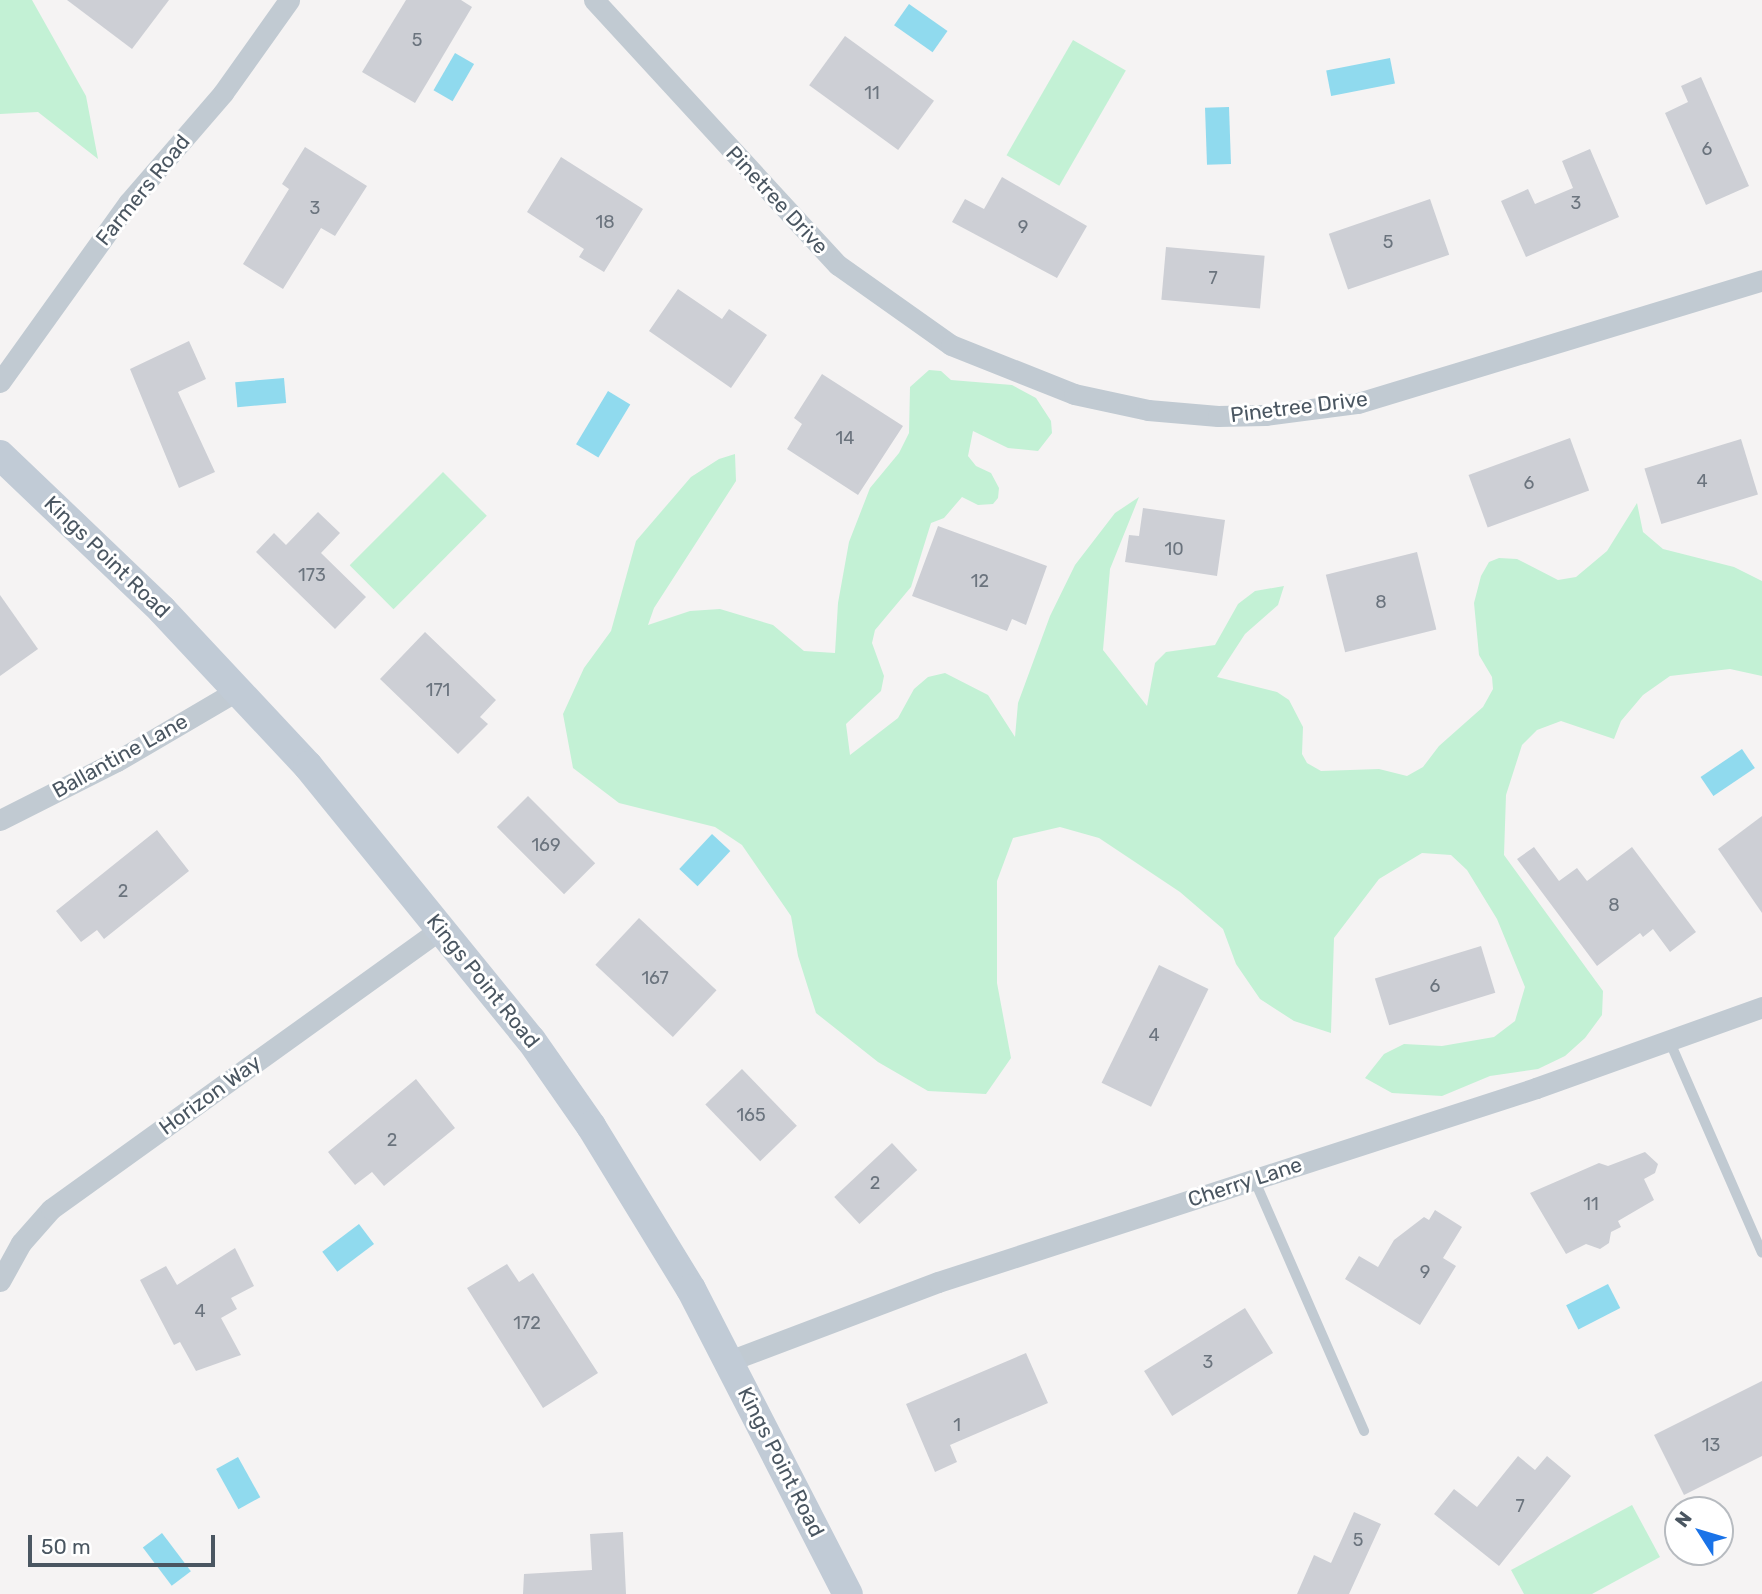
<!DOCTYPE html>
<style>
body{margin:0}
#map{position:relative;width:1762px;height:1594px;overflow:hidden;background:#f5f3f3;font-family:Rubik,sans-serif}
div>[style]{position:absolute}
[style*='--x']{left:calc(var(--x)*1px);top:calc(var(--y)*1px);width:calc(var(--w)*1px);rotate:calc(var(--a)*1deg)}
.green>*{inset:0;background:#c3f1d5;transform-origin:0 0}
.water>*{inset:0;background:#90daee;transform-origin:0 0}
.building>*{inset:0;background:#cdcfd5;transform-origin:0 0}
.service>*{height:10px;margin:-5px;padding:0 5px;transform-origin:5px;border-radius:5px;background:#c1cad2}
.minor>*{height:21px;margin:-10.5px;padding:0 10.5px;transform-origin:10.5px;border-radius:10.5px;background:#c1cad2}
.secondary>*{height:30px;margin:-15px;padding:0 15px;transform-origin:15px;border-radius:15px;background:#c1cbd6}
span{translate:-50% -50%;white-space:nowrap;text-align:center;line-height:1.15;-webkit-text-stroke:6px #fff;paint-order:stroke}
.number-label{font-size:18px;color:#6b747e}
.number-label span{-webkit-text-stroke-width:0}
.street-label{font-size:21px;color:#4a5661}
.north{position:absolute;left:1664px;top:1496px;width:70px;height:70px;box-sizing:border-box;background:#fff;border:2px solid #b7bbc0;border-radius:50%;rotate:307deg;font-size:19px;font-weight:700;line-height:28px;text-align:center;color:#4a5661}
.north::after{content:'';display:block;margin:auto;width:24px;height:32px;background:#1a73e8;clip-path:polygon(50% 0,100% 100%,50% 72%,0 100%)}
.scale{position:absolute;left:28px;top:1535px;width:187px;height:32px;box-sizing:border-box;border:4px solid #4a5661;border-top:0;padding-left:9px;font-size:21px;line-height:24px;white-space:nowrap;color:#4a5661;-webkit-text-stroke:5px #fff;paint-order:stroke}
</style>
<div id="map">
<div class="green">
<i style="clip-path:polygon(0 0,32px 0,86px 96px,98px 159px,38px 112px,0 114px)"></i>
<i style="left:1073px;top:40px;width:61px;height:133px;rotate:30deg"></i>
<i style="clip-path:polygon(929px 370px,941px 371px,951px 380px,1012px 385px,1036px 398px,1051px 421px,1052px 433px,1038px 451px,1008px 448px,973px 431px,968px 456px,976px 466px,991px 473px,999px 488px,998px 498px,993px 504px,978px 505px,962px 497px,944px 518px,931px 523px,911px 587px,875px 630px,872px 643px,884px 676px,881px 691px,846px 724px,850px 755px,898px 718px,914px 689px,928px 677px,945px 673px,988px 695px,1015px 737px,1018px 703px,1050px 616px,1075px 565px,1115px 513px,1139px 497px,1110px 569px,1103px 650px,1147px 706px,1155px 663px,1166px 652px,1215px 645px,1238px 604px,1255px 591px,1284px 586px,1278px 605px,1245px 634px,1217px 677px,1277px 692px,1289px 700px,1303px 727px,1302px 754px,1307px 763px,1321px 771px,1379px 769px,1407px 776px,1423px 767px,1439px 746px,1483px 707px,1493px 689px,1492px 677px,1479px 655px,1474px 603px,1481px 576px,1489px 562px,1499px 558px,1517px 559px,1558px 580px,1576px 577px,1607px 551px,1637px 503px,1643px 532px,1663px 549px,1734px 567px,1762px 581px,1762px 676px,1730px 669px,1670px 676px,1643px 695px,1621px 721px,1614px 739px,1561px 721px,1537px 730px,1522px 745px,1506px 795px,1504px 855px,1603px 991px,1602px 1015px,1585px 1038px,1565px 1056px,1538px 1069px,1490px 1076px,1442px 1096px,1392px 1093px,1365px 1078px,1384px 1054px,1404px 1044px,1442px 1046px,1494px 1037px,1515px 1021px,1525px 987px,1497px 919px,1467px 870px,1451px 855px,1422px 853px,1379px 879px,1334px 938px,1331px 1033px,1294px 1021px,1260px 999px,1236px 964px,1223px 929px,1180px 892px,1099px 838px,1060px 827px,1013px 838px,997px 881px,997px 983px,1011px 1058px,986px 1094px,928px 1091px,878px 1062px,816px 1013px,798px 956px,791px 916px,742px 845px,715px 827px,619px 803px,573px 768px,563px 714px,584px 668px,611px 631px,636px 541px,691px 477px,719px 459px,735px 454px,736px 481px,654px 608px,648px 625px,690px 611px,720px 609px,773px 625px,804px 651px,835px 653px,838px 603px,849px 542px,870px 488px,899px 453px,909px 433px,910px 387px)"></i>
<i style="left:443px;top:472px;width:62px;height:132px;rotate:45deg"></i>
<i style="clip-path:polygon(1632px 1505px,1660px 1557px,1592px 1594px,1524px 1594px,1511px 1570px)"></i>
</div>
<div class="water">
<i style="left:909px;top:4px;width:47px;height:26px;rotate:35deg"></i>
<i style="left:455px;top:53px;width:22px;height:43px;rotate:30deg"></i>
<i style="left:1390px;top:58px;width:26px;height:65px;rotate:79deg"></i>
<i style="left:1229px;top:107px;width:57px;height:24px;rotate:88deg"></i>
<i style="left:284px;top:378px;width:25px;height:49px;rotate:85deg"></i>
<i style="left:608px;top:391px;width:26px;height:62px;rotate:31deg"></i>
<i style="left:1742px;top:749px;width:23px;height:50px;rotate:56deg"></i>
<i style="left:712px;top:834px;width:25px;height:48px;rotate:43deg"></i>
<i style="left:359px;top:1224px;width:25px;height:46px;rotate:53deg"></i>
<i style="left:1608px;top:1284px;width:27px;height:47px;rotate:63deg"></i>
<i style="left:238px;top:1457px;width:46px;height:25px;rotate:61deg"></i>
<i style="left:162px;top:1533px;width:48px;height:24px;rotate:53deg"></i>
</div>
<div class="building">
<i style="clip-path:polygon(67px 0,169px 0,132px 49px)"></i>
<i style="clip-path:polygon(406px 0,461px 0,472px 7px,415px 103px,362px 72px)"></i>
<i style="left:845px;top:36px;width:110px;height:61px;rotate:36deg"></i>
<i style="clip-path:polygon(1701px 77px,1749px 186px,1706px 205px,1665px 113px,1688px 102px,1681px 86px)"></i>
<i style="clip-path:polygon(305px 147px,367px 186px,335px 236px,321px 228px,283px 289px,243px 264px,289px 189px,282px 184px)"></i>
<i style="clip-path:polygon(1590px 149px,1619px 217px,1526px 257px,1501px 201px,1528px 189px,1535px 204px,1573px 188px,1562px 161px)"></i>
<i style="clip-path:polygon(561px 157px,643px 209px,604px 272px,579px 257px,584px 249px,527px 212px)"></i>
<i style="clip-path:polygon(1002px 177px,1087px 226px,1057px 278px,952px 222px,965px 199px,984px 209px)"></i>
<i style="left:1430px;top:199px;width:59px;height:107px;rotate:71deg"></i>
<i style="left:1166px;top:247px;width:99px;height:53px;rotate:5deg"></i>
<i style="clip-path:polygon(678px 289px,722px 319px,729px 309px,767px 335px,731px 388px,649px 331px)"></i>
<i style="clip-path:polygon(189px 341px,206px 379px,178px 392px,215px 472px,179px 488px,130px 369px)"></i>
<i style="clip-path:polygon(822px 374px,903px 426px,858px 495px,787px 449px,802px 424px,794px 418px)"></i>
<i style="left:1570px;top:438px;width:56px;height:108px;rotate:70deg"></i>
<i style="left:1741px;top:439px;width:58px;height:101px;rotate:73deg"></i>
<i style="clip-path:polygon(1143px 508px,1225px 520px,1217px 576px,1125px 562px,1129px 535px,1139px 536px)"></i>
<i style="clip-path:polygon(318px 512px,340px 533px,321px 553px,366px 597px,335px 629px,256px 552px,274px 533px,286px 545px)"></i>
<i style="clip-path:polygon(938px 526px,1047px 566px,1026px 625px,1012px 619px,1007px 631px,912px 596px)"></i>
<i style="left:1417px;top:552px;width:80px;height:94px;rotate:76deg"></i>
<i style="clip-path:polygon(0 595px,38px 649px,0 676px)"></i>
<i style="clip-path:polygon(425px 632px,496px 700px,480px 717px,488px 724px,458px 754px,380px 679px)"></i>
<i style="left:528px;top:796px;width:95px;height:44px;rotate:45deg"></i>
<i style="clip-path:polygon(1762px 816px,1762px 913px,1718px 849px)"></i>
<i style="clip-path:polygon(157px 830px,189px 871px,104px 939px,97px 930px,81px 942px,56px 911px)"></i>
<i style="clip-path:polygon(1534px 847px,1559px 881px,1577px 868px,1587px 881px,1632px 847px,1696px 932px,1670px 952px,1653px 929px,1643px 937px,1640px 933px,1597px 966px,1517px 859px)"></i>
<i style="left:639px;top:918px;width:106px;height:64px;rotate:43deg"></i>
<i style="left:1481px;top:946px;width:49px;height:111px;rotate:73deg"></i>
<i style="left:1159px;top:965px;width:55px;height:131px;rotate:26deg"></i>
<i style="left:742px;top:1069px;width:79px;height:51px;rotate:46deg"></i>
<i style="clip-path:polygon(416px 1079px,455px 1128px,384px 1186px,372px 1172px,355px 1185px,328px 1152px)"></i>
<i style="left:892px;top:1143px;width:37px;height:79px;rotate:47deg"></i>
<i style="clip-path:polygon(1645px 1152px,1658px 1164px,1655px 1173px,1644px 1179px,1654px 1200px,1618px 1221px,1621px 1227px,1611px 1232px,1609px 1243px,1600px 1249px,1586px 1244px,1566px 1254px,1530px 1193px,1599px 1163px,1608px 1166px)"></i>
<i style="clip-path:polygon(1435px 1210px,1462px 1227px,1443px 1258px,1456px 1266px,1420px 1325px,1345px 1279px,1359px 1256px,1378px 1267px,1394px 1240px,1424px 1217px,1429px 1220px)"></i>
<i style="clip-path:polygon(235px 1248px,254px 1286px,231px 1298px,237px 1309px,221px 1318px,241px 1355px,196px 1371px,180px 1342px,174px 1345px,140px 1280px,166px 1266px,177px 1285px)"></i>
<i style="clip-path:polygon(507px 1264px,519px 1282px,533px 1273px,598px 1373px,543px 1408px,467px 1288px)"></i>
<i style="left:1245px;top:1308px;width:53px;height:119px;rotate:58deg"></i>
<i style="clip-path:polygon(1026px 1353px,1048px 1403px,950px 1445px,957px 1462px,935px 1472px,906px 1404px)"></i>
<i style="clip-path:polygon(1762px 1381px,1762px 1456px,1684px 1495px,1654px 1435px)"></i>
<i style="clip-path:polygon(1518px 1456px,1535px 1470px,1547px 1456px,1571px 1476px,1499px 1566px,1434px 1514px,1454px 1489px,1477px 1507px)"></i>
<i style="clip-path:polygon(1354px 1512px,1381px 1524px,1349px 1594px,1297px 1594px,1314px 1555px,1331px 1563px)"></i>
<i style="clip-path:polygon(623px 1532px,626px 1594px,523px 1594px,524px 1574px,592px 1570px,590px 1534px)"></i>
</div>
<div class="service">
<i style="--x:1669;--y:1040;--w:232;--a:66.4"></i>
<i style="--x:1254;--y:1179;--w:275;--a:66.4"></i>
</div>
<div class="minor">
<i style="--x:594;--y:0;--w:360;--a:47.4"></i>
<i style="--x:838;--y:265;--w:138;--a:35.3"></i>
<i style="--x:951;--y:345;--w:132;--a:21.7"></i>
<i style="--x:1074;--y:394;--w:76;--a:12.2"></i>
<i style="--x:1148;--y:410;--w:70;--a:4.9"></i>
<i style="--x:1218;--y:416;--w:47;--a:-1.2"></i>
<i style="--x:1265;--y:415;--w:94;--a:-7.4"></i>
<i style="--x:1358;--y:403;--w:422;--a:-16.9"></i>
<i style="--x:0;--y:382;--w:221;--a:-54.4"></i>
<i style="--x:129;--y:202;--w:144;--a:-49.2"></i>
<i style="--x:223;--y:93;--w:114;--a:-54.6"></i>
<i style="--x:0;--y:820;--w:131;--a:-26.8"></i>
<i style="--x:117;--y:761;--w:140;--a:-30.4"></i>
<i style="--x:0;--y:1281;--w:43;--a:-61.1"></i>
<i style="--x:21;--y:1243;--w:45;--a:-48.6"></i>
<i style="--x:51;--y:1209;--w:480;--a:-35.7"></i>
<i style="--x:729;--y:1361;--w:223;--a:-20.7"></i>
<i style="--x:938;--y:1282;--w:629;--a:-17.97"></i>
<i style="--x:1536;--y:1088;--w:240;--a:-19.7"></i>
</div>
<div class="secondary">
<i style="--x:0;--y:455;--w:224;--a:43.7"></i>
<i style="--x:162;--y:610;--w:214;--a:46.9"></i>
<i style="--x:308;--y:766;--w:353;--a:50.9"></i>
<i style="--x:531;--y:1040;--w:105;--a:55.1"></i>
<i style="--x:591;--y:1126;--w:191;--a:58.5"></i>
<i style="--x:691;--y:1289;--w:343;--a:62.8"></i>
</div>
<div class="number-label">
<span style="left:417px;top:40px">5</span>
<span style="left:872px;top:93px">11</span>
<span style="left:1707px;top:149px">6</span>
<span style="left:1576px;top:203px">3</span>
<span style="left:315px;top:208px">3</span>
<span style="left:605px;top:222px">18</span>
<span style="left:1023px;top:227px">9</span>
<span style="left:1388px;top:242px">5</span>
<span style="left:1213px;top:278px">7</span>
<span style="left:845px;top:438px">14</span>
<span style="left:1702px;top:481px">4</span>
<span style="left:1529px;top:483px">6</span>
<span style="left:1174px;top:549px">10</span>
<span style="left:312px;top:575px">173</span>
<span style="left:980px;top:581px">12</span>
<span style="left:1381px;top:602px">8</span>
<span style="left:438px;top:690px">171</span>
<span style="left:546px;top:845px">169</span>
<span style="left:123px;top:891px">2</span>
<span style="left:1614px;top:905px">8</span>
<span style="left:655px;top:978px">167</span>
<span style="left:1435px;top:986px">6</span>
<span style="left:1154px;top:1035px">4</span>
<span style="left:751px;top:1115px">165</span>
<span style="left:392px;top:1140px">2</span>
<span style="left:875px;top:1183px">2</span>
<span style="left:1591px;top:1204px">11</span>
<span style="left:1425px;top:1272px">9</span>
<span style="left:200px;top:1311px">4</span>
<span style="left:527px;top:1323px">172</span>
<span style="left:1208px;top:1362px">3</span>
<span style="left:957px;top:1425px">1</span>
<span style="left:1711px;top:1445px">13</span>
<span style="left:1520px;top:1506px">7</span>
<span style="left:1358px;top:1540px">5</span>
</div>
<div class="street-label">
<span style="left:143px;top:190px;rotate:-51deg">Farmers Road</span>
<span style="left:777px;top:200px;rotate:47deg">Pinetree Drive</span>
<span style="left:1299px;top:407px;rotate:-7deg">Pinetree Drive</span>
<span style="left:107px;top:557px;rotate:44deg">Kings Point Road</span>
<span style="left:120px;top:756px;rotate:-29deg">Ballantine Lane</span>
<span style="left:483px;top:981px;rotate:51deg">Kings Point Road</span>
<span style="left:210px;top:1095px;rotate:-36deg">Horizon Way</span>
<span style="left:1245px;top:1182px;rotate:-18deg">Cherry Lane</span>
<span style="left:781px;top:1462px;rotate:63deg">Kings Point Road</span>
</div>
<div class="north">N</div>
<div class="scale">50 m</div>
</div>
